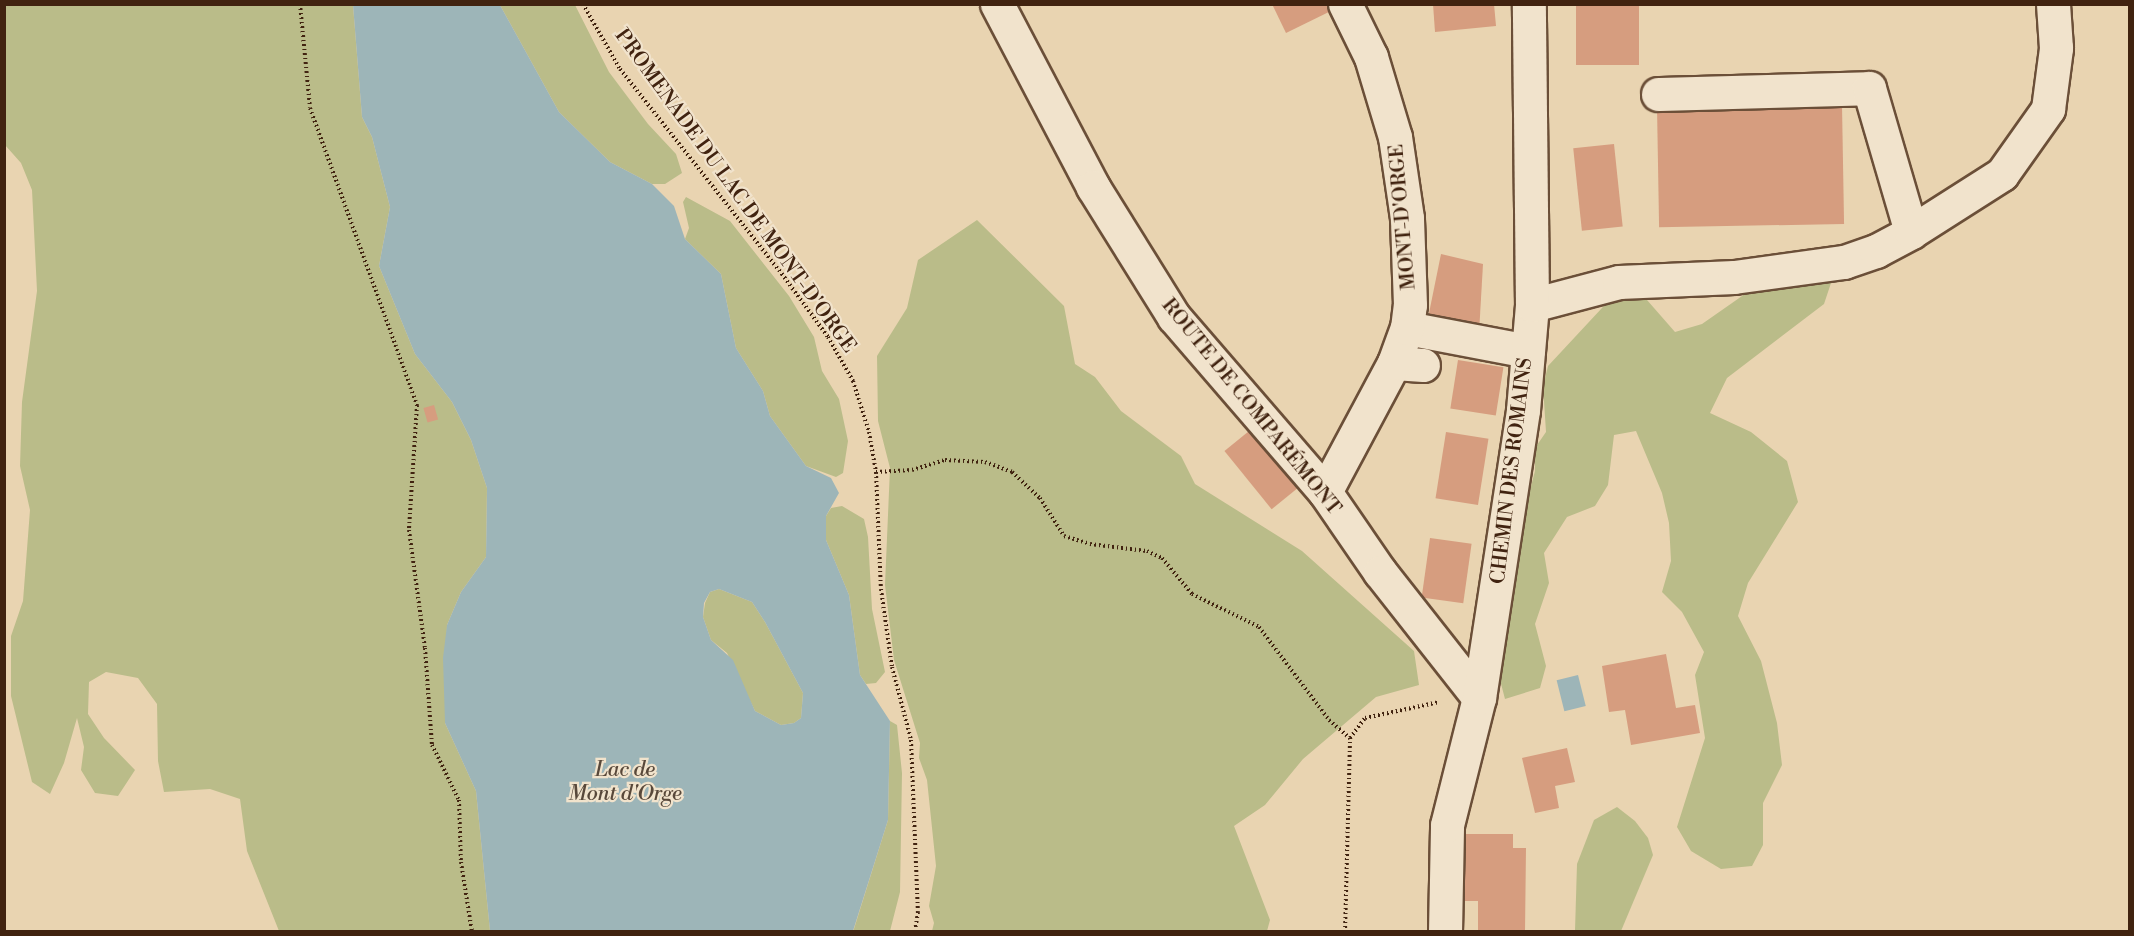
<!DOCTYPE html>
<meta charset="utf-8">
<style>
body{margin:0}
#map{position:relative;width:2134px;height:936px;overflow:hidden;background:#e9d4b1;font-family:"Libre Bodoni",serif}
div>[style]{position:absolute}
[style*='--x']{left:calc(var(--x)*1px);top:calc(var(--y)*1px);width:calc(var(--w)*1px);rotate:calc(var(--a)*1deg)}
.green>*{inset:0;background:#babc89}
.water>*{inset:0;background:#9db5b8;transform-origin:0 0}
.building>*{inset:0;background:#d69d7f;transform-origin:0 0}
.path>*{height:4px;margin-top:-2px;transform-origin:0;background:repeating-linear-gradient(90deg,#412310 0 1.5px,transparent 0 4.5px)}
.roads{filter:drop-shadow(2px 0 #6b4f38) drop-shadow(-2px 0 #6b4f38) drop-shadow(0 2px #6b4f38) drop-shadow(0 -2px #6b4f38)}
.minor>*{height:33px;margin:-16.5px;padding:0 16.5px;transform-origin:16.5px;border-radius:16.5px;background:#f1e3cc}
span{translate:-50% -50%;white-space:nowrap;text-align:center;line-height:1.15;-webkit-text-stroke:4.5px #f1e3cc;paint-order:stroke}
.street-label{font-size:20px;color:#412310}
.water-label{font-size:21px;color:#58483a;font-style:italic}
.frame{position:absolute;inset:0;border:6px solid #412310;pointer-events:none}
</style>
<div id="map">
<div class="green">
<i style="clip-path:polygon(5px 5px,353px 5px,362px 117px,372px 137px,390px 207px,379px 266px,415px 354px,452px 402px,471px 440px,487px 488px,486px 557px,461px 592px,447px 625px,445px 723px,476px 791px,490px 931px,279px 931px,247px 851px,240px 799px,210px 789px,164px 792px,158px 761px,157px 704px,138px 678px,106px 672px,89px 682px,88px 714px,104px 738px,135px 770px,118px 796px,95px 793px,81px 770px,84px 747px,77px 718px,64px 763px,50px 794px,32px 782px,11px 696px,11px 636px,23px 601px,30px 510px,20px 466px,22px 402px,37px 291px,32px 190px,21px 163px,5px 145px)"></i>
<i style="clip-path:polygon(500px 5px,575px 5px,609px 72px,648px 124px,676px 154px,682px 173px,665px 184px,652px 184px,610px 162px,559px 112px)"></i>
<i style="clip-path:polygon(686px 197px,730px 221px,789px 296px,814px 337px,822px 371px,839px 399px,848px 441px,843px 473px,836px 477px,806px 466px,770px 416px,763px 391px,736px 348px,721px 274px,685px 239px,689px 228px,683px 202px)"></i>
<i style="clip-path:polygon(977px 220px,1064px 306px,1075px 364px,1095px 377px,1121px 411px,1181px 456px,1195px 484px,1302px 551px,1414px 651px,1419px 685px,1376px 697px,1303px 759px,1265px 805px,1234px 826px,1270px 920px,1267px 931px,932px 931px,934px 923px,929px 906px,936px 866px,927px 780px,919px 758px,920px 743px,894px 660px,885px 585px,890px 468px,878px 421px,877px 356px,907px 308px,918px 260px)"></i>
<i style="clip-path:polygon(1785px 266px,1814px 271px,1831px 283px,1824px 304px,1727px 378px,1710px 413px,1751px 432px,1787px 461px,1798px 502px,1748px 583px,1738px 616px,1761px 661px,1777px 723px,1782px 765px,1763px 803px,1763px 845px,1752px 866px,1721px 869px,1691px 851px,1677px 827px,1705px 738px,1695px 675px,1704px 652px,1682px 612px,1662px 592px,1671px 561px,1669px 523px,1662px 493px,1636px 431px,1614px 435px,1608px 485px,1595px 506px,1567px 517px,1544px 553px,1549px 583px,1535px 624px,1546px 666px,1540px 688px,1505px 699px,1499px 676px,1515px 547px,1535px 471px,1535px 448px,1546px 432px,1543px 386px,1548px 366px,1615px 294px,1640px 292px,1675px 332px,1702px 324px)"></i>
<i style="clip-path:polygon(842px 506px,864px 519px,868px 537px,872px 609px,885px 672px,876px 683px,866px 684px,860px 675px,849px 595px,826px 540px,826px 516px,831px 508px)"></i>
<i style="clip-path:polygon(719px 589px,752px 602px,765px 622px,803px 693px,801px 718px,794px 723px,781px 725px,755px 711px,727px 653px,711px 640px,703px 617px,705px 603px,710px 592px)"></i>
<i style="clip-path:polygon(890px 721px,897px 725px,902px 773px,900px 892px,890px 931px,853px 932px,888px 820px)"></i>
<i style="clip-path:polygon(1617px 807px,1635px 821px,1648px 838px,1653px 855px,1621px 931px,1575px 931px,1577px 864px,1594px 820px)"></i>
</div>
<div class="water">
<i style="clip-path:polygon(evenodd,353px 5px,500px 5px,559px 112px,610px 162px,652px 184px,674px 206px,685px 239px,721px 274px,736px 348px,763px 391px,770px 416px,806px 466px,831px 478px,839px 493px,826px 516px,826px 540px,849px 595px,860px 675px,890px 721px,888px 820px,853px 931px,490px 931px,476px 791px,445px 723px,443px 658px,447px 625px,461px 592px,486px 557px,487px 488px,471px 440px,452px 402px,415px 354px,379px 266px,390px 207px,372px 137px,362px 117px,353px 5px,719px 589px,752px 602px,765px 622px,803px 693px,801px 718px,794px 723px,781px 725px,755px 711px,733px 660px,711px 640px,703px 617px,704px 603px,710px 592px,719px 589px)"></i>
<i style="left:1578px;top:675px;width:32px;height:22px;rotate:76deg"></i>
</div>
<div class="building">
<i style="clip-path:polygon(1272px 4px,1335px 4px,1337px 8px,1286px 33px)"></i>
<i style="clip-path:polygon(1433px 4px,1494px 4px,1496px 26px,1435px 32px)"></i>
<i style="left:1576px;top:4px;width:63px;height:61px"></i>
<i style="left:1842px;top:105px;width:119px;height:185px;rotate:89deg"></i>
<i style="left:1614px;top:144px;width:83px;height:41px;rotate:84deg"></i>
<i style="clip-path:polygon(1441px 254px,1483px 264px,1479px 333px,1427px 323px)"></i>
<i style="left:1458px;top:360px;width:46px;height:49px;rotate:9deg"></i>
<i style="left:434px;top:405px;width:15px;height:11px;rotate:74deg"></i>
<i style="left:1254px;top:427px;width:75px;height:38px;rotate:51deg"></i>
<i style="left:1446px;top:432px;width:43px;height:67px;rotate:9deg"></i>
<i style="left:1430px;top:538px;width:42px;height:60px;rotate:8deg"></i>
<i style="clip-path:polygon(1666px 654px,1676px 708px,1695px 705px,1700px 733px,1631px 745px,1625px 710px,1609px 712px,1602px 666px)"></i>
<i style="clip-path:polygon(1567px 748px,1575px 782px,1555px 786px,1559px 808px,1535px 813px,1522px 758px)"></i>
<i style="clip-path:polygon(1464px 834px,1513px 834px,1513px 848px,1526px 848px,1525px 932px,1478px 932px,1478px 901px,1463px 901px)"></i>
</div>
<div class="path">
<i style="--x:300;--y:4;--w:104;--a:84.5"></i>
<i style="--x:310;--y:108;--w:316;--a:70.2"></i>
<i style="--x:417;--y:405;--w:125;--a:93.7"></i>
<i style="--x:409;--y:530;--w:119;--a:82.3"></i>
<i style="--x:425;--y:648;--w:97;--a:85.9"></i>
<i style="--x:432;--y:745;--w:61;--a:63.9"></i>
<i style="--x:459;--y:800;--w:62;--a:88.2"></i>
<i style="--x:461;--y:862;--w:71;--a:81.1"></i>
<i style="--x:583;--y:4;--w:75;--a:60.4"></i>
<i style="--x:620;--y:69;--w:256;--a:51.7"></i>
<i style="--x:779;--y:270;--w:83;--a:53.8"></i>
<i style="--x:828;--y:337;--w:51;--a:60.4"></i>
<i style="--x:853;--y:381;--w:53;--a:72.6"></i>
<i style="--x:869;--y:432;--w:41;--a:80.1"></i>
<i style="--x:876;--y:472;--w:117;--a:87.6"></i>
<i style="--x:881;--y:589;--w:79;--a:82"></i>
<i style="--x:892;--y:667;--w:75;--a:75.4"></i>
<i style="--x:911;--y:740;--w:172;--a:87.7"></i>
<i style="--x:918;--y:912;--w:20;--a:99"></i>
<i style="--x:876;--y:472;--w:36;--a:-3"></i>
<i style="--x:912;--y:470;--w:34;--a:-17"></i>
<i style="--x:945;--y:460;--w:40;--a:2.9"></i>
<i style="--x:985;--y:462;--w:29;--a:20"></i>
<i style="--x:1012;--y:472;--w:38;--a:43"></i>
<i style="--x:1040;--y:498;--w:45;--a:57.7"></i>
<i style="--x:1064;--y:536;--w:27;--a:17"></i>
<i style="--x:1090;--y:544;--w:57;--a:7"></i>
<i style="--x:1147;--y:551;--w:17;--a:25"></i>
<i style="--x:1162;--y:558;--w:47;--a:50.2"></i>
<i style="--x:1192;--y:594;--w:75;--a:26.2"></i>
<i style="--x:1259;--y:627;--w:116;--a:53"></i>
<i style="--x:1329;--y:720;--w:28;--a:41"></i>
<i style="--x:1345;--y:932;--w:194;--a:-88.5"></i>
<i style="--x:1350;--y:738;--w:25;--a:-53"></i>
<i style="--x:1365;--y:718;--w:76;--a:-12.2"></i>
</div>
<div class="roads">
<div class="minor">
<i style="--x:997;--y:4;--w:207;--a:62.3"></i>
<i style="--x:1093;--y:187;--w:153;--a:58.1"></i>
<i style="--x:1174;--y:317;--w:231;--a:49.2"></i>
<i style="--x:1325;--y:492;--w:97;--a:55.5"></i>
<i style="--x:1380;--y:572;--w:160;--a:51.8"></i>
<i style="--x:1658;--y:94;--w:211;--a:-1.6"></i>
<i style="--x:1869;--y:88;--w:150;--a:73.7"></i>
<i style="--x:1532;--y:305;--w:90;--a:-14.8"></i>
<i style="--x:1619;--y:282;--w:115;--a:-2.5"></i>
<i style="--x:1734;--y:277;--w:111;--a:-7.8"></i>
<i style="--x:1844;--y:262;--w:34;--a:-19"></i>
<i style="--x:1876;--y:251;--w:40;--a:-28"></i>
<i style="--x:1911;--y:232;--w:108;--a:-32.5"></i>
<i style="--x:2002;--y:174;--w:80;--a:-54.7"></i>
<i style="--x:2048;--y:109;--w:62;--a:-82.5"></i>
<i style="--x:2056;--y:48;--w:44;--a:-93.9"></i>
<i style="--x:1407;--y:328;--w:123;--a:10.8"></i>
<i style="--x:1394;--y:363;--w:29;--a:4"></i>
<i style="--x:1325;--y:492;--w:146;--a:-61.9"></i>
<i style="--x:1394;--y:363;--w:37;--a:-70"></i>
<i style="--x:1407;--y:328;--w:23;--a:-83"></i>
<i style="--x:1410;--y:305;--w:87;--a:-92"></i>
<i style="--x:1407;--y:218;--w:82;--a:-98.4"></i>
<i style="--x:1395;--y:137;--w:84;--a:-106.7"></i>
<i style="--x:1371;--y:57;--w:59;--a:-116.1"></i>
<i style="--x:1445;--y:932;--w:107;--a:-88.9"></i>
<i style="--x:1447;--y:825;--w:131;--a:-75.9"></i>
<i style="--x:1479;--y:698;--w:291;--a:-81.3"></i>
<i style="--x:1523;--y:410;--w:105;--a:-85.1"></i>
<i style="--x:1532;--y:305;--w:301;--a:-90.6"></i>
</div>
</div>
<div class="street-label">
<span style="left:735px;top:191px;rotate:54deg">PROMENADE DU LAC DE MONT-D'ORGE</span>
<span style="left:1403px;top:217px;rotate:-95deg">MONT-D'ORGE</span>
<span style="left:1251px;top:407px;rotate:51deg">ROUTE DE COMPARÉMONT</span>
<span style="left:1512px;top:471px;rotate:-83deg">CHEMIN DES ROMAINS</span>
</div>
<div class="water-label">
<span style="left:625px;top:782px">Lac de<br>Mont d'Orge</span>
</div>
<div class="frame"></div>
</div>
